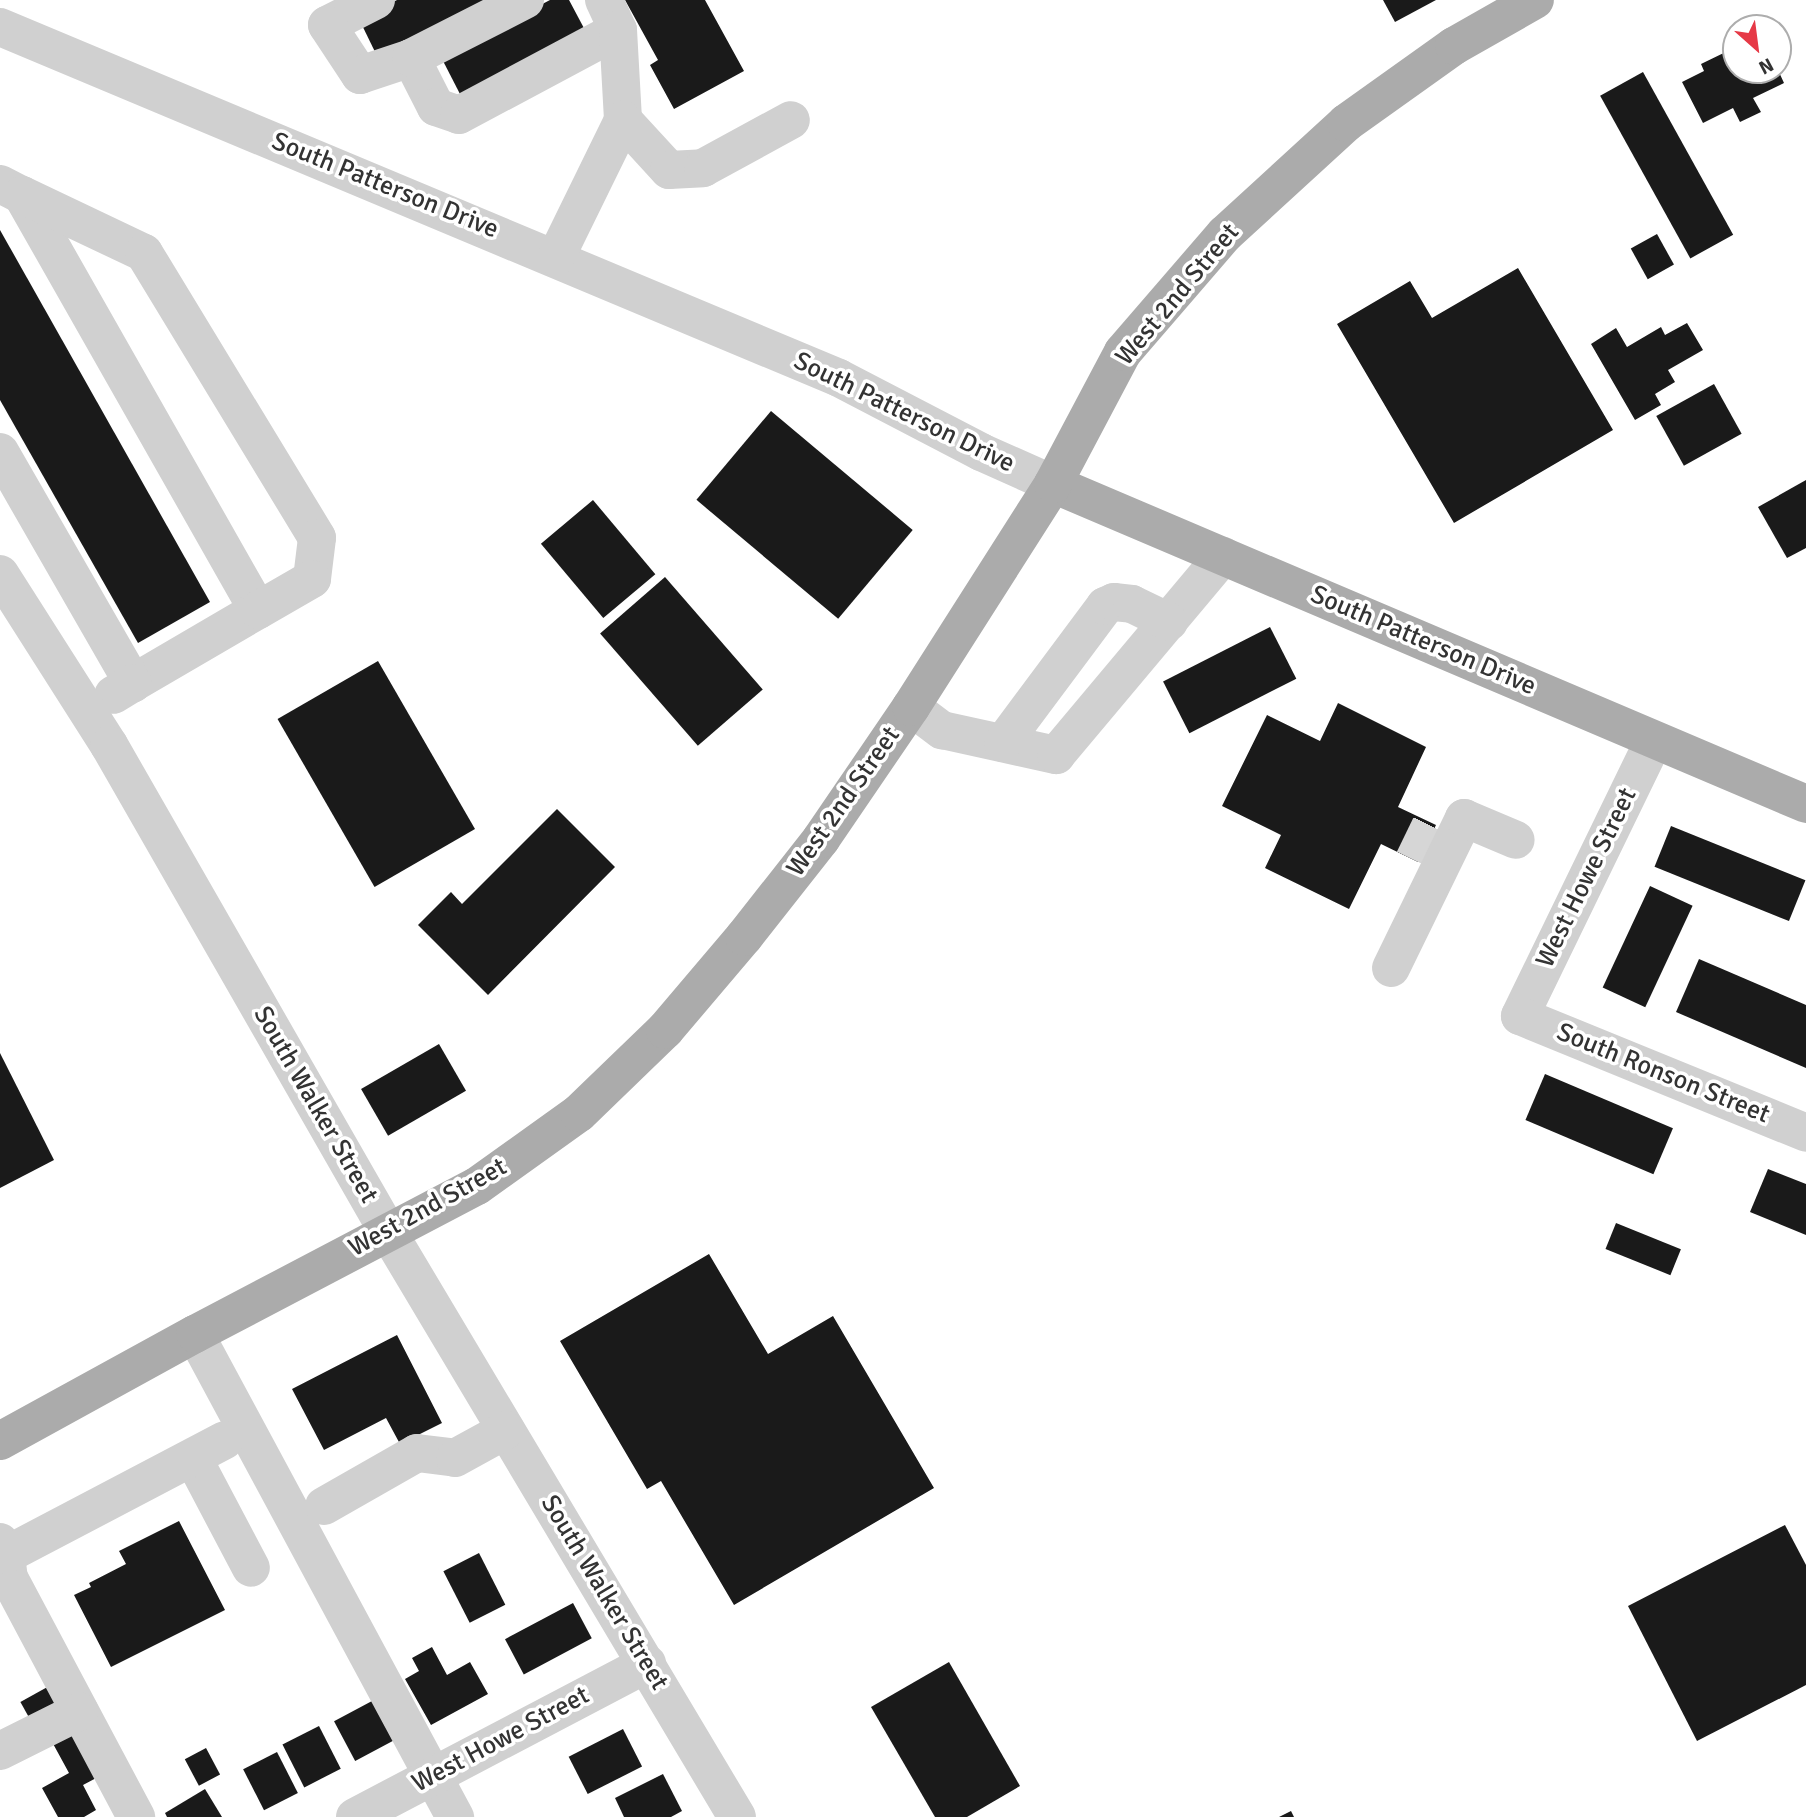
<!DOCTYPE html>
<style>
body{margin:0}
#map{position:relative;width:1806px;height:1817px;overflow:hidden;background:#fff;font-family:Signika,sans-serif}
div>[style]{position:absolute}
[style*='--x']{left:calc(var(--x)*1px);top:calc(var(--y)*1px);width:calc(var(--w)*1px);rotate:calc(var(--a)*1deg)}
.building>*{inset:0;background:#1a1a1a;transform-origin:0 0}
.minor-tunnel>*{height:38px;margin-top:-19px;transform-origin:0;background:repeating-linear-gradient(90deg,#d6d6d6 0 38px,transparent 0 57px)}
.minor>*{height:38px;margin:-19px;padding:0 19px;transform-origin:19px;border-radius:19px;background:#d0d0d0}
.major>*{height:38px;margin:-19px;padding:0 19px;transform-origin:19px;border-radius:19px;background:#ababab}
span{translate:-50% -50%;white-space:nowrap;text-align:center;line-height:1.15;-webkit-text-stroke:7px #fff;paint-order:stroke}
.street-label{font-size:26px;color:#333}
.north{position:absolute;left:1722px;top:14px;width:70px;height:70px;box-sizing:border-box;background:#fff;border:2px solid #adadad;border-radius:50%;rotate:152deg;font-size:19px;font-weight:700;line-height:28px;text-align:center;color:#333}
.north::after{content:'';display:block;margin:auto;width:24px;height:32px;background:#e63946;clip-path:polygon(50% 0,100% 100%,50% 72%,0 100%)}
</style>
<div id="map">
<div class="building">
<i style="clip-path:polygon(397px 0,494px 0,378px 58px,359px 19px)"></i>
<i style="clip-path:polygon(550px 0,569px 0,586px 32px,461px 96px,441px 57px)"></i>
<i style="clip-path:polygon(625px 0,705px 0,744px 71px,674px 109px,650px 65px,658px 60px)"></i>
<i style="clip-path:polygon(1383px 0,1436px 0,1395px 22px)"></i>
<i style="clip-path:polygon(1736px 47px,1736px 70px,1778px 70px,1784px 83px,1753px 98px,1761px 112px,1740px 122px,1733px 108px,1703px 123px,1682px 82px,1704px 71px,1701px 64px)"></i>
<i style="left:1643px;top:72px;width:186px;height:49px;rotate:61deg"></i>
<i style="clip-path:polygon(0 230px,210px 602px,138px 643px,0 400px)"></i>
<i style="left:1657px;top:234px;width:35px;height:30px;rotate:61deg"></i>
<i style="clip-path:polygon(1518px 268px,1613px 430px,1454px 523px,1337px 324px,1410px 281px,1432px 318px)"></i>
<i style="clip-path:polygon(1687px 323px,1703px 350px,1668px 370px,1675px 382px,1655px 394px,1661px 405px,1635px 420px,1591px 344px,1616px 328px,1627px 347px,1661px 327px,1665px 335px)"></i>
<i style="left:1714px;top:384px;width:57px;height:66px;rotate:61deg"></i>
<i style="left:771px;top:411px;width:185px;height:116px;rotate:40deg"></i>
<i style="clip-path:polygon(1806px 480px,1806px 548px,1787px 558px,1758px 507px)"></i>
<i style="left:593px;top:500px;width:97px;height:68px;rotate:50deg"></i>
<i style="left:665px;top:577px;width:149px;height:86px;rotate:49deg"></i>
<i style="left:1270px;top:627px;width:58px;height:120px;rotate:63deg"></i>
<i style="left:378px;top:661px;width:194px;height:116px;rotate:60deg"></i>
<i style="clip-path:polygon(1338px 703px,1426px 747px,1398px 807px,1436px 825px,1418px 862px,1381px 844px,1349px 909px,1265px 868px,1281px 835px,1222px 806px,1267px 715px,1320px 741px)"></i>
<i style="clip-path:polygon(557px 809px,615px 867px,488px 995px,418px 925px,451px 892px,462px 904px)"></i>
<i style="left:1671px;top:826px;width:145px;height:44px;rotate:22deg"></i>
<i style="left:1650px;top:886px;width:47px;height:112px;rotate:25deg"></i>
<i style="clip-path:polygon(1699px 959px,1806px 1005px,1806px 1068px,1676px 1012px)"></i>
<i style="left:439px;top:1044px;width:54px;height:90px;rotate:60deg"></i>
<i style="clip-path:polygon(0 1053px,54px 1160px,0 1188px)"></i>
<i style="left:1545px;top:1074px;width:139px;height:50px;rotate:23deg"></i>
<i style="clip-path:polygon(1768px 1169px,1806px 1184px,1806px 1235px,1750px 1212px)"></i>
<i style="left:1616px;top:1223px;width:70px;height:28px;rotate:22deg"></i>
<i style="clip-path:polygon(709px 1254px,768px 1354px,833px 1316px,934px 1488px,734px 1605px,661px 1481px,647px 1489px,560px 1341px)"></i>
<i style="clip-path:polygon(397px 1335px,442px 1423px,400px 1444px,386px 1418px,324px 1450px,292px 1389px)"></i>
<i style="clip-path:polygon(179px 1521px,225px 1610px,111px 1667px,74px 1595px,91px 1587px,89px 1583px,126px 1564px,119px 1551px)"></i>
<i style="clip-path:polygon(1785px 1525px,1806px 1565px,1806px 1685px,1697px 1741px,1628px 1606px)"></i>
<i style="left:479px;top:1553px;width:58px;height:40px;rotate:63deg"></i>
<i style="left:573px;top:1603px;width:40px;height:77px;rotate:62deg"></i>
<i style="clip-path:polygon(432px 1647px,447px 1675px,470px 1662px,488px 1694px,431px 1725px,405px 1679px,419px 1671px,412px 1658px)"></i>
<i style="clip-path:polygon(949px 1662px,1020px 1786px,967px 1817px,935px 1817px,871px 1707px)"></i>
<i style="left:51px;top:1685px;width:23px;height:35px;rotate:61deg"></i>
<i style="left:372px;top:1701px;width:45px;height:43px;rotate:62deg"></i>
<i style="left:319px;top:1726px;width:48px;height:41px;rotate:63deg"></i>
<i style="clip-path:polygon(74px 1727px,100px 1776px,83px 1785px,96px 1810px,84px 1817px,58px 1817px,42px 1788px,69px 1773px,51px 1740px)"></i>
<i style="left:623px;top:1729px;width:42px;height:61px;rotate:63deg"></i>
<i style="left:206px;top:1748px;width:30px;height:24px;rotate:62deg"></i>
<i style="left:277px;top:1752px;width:46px;height:38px;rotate:63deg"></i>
<i style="clip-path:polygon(663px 1774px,682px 1811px,671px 1817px,624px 1817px,615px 1798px)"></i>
<i style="clip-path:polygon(205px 1789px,222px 1817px,167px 1817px,165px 1813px)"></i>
<i style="clip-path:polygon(1291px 1811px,1294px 1817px,1279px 1817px)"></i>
</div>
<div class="minor-tunnel">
<i style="--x:1414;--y:860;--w:41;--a:-64.1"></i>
</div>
<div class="minor">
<i style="--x:376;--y:0;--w:55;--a:153"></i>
<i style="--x:327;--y:25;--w:60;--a:56.6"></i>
<i style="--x:360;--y:75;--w:54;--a:-18.4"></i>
<i style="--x:411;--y:58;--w:55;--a:63"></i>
<i style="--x:436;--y:107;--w:24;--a:19"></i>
<i style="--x:459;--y:115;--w:180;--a:-28.1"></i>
<i style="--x:604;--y:0;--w:33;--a:65"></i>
<i style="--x:618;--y:30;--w:90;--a:86.8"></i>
<i style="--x:0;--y:27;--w:909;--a:22.7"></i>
<i style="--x:839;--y:378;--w:160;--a:27.5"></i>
<i style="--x:981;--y:452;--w:79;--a:24"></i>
<i style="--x:411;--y:58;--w:128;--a:-27"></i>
<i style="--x:0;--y:184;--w:25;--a:27"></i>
<i style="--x:22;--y:195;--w:477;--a:60.4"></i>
<i style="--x:258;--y:610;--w:145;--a:149.7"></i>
<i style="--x:22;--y:195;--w:135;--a:25.4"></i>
<i style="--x:144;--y:253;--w:333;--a:58.7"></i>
<i style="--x:317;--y:538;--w:41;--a:97"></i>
<i style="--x:312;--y:579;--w:62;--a:150.1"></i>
<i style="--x:556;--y:257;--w:153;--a:-63.9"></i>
<i style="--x:623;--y:120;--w:68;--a:47.4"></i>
<i style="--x:669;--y:170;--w:34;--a:-3"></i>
<i style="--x:703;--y:168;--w:100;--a:-28.6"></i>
<i style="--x:0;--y:452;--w:267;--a:60.1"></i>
<i style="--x:133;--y:683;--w:23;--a:149"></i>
<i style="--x:0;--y:574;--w:203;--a:57.5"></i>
<i style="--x:109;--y:745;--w:561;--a:60.19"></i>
<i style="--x:388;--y:1232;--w:681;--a:59.18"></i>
<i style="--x:911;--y:707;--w:39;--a:37"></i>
<i style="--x:942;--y:730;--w:117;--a:12.4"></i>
<i style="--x:1056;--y:755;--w:260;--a:-50"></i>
<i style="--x:1654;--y:740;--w:307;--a:115.9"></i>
<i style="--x:1520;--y:1016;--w:309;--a:22.2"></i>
<i style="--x:1003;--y:743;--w:171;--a:-53.3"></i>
<i style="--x:1105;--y:606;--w:10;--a:-24"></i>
<i style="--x:1114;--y:602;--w:18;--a:6"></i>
<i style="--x:1132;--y:604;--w:41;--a:25.9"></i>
<i style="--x:1391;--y:968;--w:167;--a:-64"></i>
<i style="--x:1464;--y:818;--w:56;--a:22.9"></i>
<i style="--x:195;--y:1334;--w:549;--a:61.71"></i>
<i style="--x:193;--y:1458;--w:124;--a:62.2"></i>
<i style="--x:324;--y:1506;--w:107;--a:-29.7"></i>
<i style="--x:417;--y:1453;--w:38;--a:7"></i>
<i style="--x:455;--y:1458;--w:58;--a:-28.8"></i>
<i style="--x:0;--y:1542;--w:14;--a:65"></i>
<i style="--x:6;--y:1555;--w:23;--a:83"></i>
<i style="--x:9;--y:1578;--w:271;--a:62"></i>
<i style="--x:6;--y:1555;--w:247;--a:-27.7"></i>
<i style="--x:0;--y:1751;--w:89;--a:-26.6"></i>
<i style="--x:355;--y:1817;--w:330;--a:-27.7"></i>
</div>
<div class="major">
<i style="--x:1053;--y:484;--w:818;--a:23.02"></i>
<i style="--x:0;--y:1441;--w:222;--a:-28.8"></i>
<i style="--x:195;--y:1334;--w:318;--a:-27.7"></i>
<i style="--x:477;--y:1186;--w:125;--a:-35.6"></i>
<i style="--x:579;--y:1113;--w:120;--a:-44"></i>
<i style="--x:665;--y:1030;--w:122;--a:-49.7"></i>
<i style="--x:744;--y:937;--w:125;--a:-51.8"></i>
<i style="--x:821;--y:839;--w:160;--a:-55.7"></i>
<i style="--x:911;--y:707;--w:264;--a:-57.5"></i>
<i style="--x:1053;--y:484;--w:149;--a:-62.1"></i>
<i style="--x:1123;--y:352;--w:156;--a:-49.2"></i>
<i style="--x:1225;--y:234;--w:164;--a:-42.5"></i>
<i style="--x:1346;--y:123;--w:133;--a:-35.5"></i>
<i style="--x:1454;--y:46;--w:93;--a:-29.6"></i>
</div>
<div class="street-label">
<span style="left:385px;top:186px;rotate:22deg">South Patterson Drive</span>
<span style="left:1178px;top:295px;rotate:-50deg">West 2nd Street</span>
<span style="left:904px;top:413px;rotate:26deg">South Patterson Drive</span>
<span style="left:1423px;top:641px;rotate:23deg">South Patterson Drive</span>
<span style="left:844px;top:802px;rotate:-55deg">West 2nd Street</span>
<span style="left:1587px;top:878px;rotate:-64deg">West Howe Street</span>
<span style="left:1663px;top:1074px;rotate:22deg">South Ronson Street</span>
<span style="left:315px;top:1105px;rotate:60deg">South Walker Street</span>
<span style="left:428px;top:1208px;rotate:-29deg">West 2nd Street</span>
<span style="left:604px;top:1593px;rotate:59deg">South Walker Street</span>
<span style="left:501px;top:1740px;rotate:-28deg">West Howe Street</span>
</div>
<div class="north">N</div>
</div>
